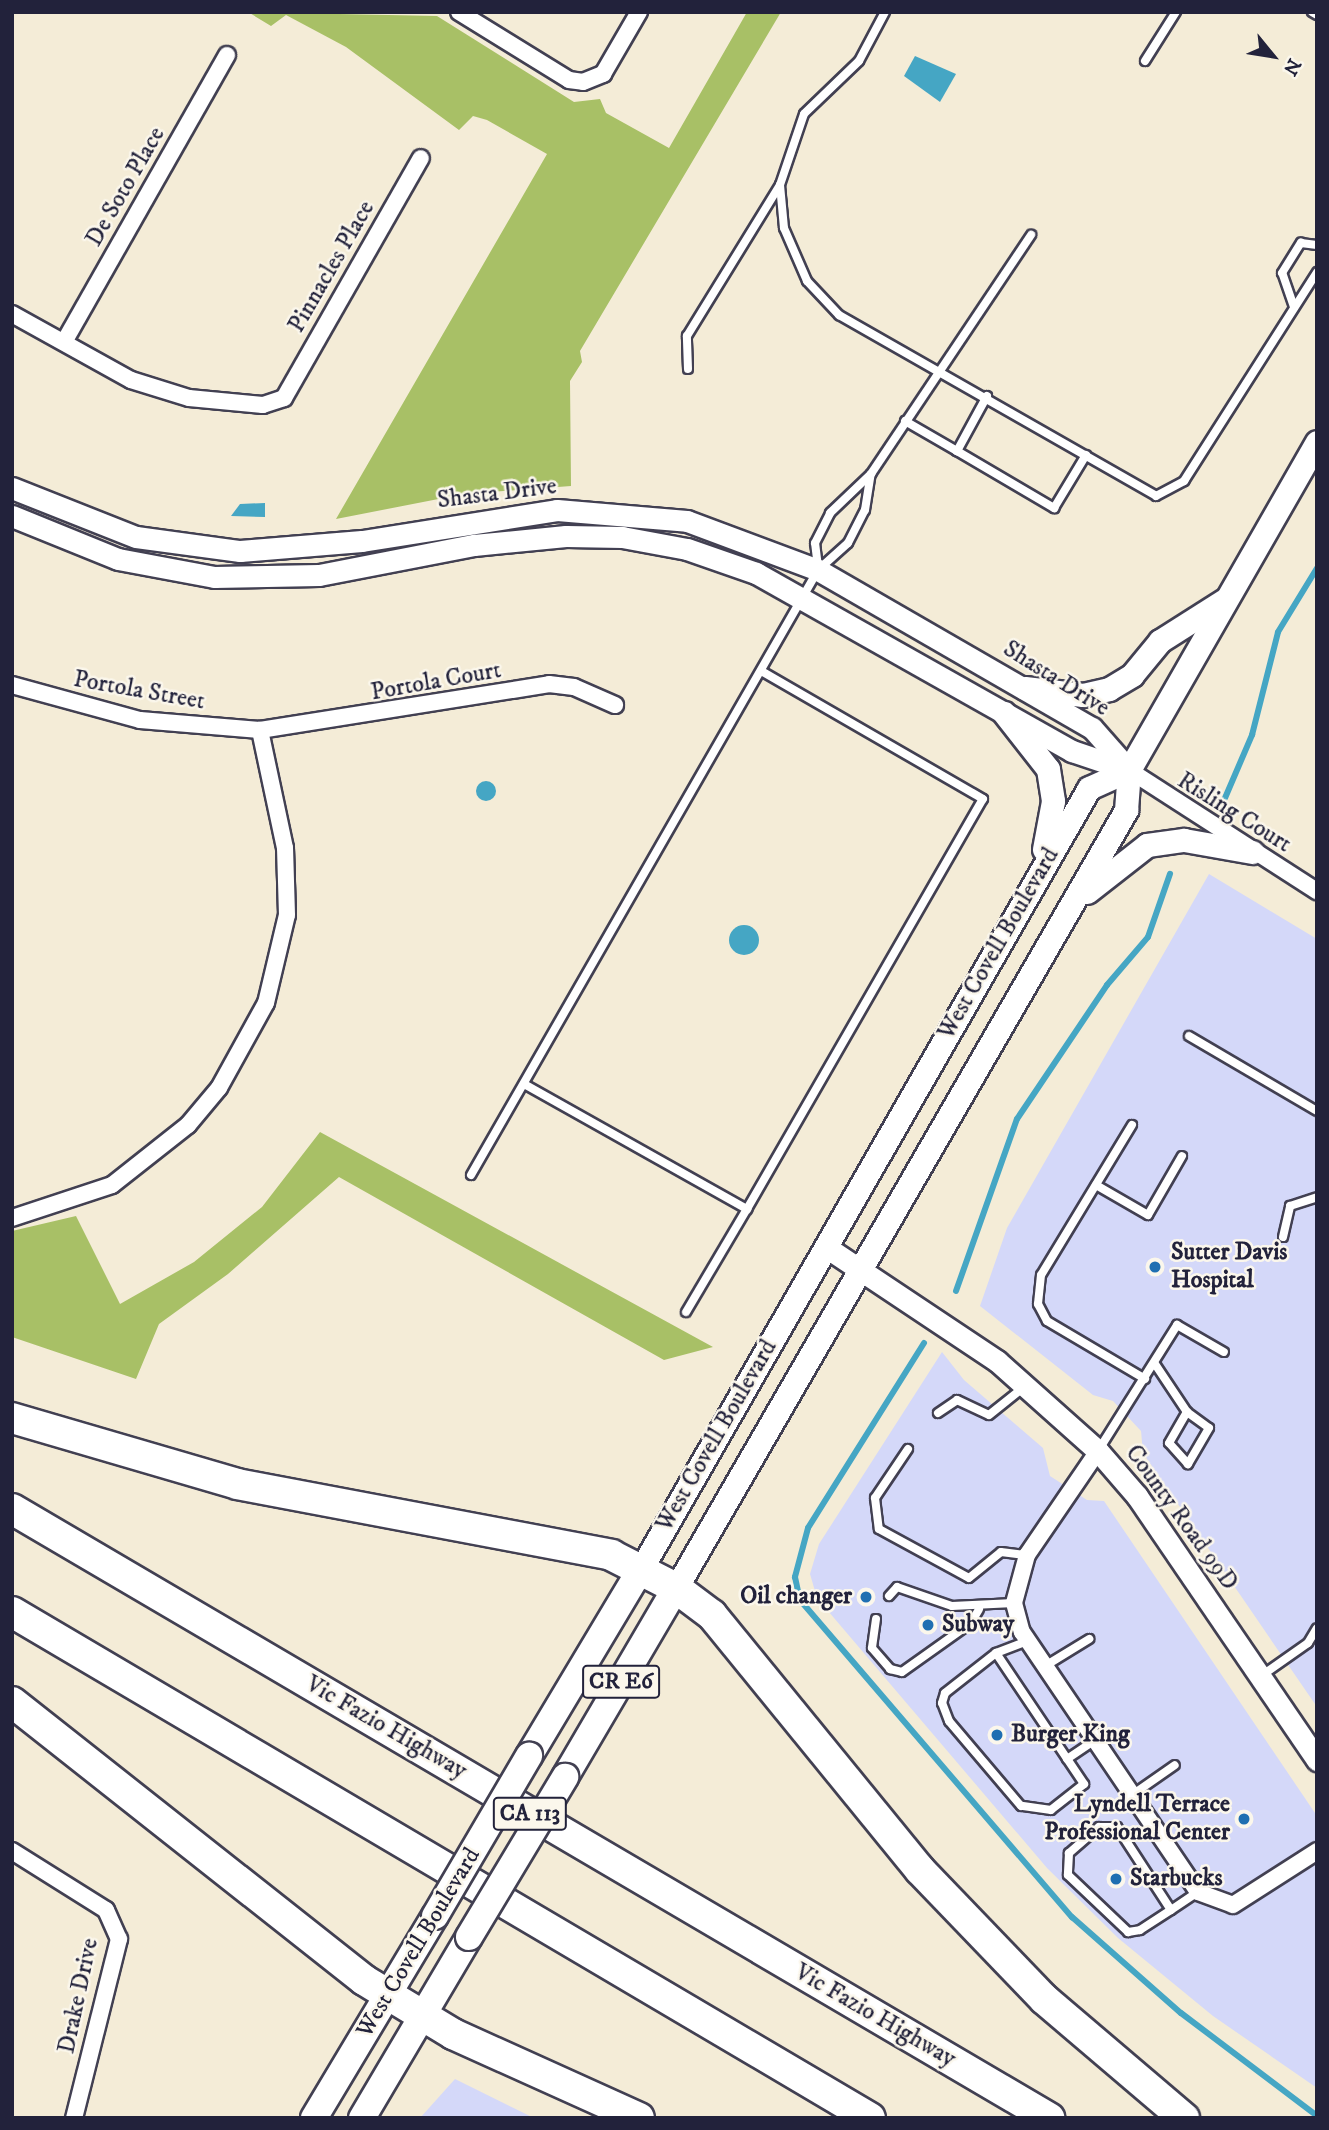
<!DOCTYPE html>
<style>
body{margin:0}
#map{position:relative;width:1329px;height:2130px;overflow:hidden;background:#f4ecd7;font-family:"IM FELL DW Pica",serif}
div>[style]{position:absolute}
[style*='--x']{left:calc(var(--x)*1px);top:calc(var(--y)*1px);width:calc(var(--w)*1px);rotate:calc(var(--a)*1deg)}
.built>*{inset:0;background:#d4d8f9}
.green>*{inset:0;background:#a8c066}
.water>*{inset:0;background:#45a6c4}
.round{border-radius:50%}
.stream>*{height:6px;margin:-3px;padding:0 3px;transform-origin:3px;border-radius:3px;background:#45a6c4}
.roads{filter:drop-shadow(2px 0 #424052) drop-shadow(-2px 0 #424052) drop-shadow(0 2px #424052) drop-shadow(0 -2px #424052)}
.service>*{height:8px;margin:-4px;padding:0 4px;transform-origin:4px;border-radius:4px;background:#fff}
.minor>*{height:16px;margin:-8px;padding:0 8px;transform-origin:8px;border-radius:8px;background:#fff}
.tertiary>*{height:21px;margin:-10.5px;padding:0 10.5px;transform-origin:10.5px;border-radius:10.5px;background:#fff}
.secondary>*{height:23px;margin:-11.5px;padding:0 11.5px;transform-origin:11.5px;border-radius:11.5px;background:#fff}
.primary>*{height:26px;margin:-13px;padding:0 13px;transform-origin:13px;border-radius:13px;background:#fff}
.motorway>*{height:30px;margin:-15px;padding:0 15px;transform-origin:15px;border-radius:15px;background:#fff}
.bridges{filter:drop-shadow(2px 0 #424052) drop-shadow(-2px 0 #424052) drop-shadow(0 2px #424052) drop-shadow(0 -2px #424052)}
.primary-bridge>*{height:26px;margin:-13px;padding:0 13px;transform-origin:13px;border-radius:13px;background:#fff}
.dots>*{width:19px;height:19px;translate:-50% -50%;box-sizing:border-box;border:4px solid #fbf7ec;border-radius:50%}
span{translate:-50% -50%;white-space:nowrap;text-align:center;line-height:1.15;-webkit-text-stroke:5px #fbf7ec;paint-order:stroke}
.shield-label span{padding:2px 5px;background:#fbf7ec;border:2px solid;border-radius:5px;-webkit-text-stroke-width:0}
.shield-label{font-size:23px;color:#22223b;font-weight:700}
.street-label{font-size:24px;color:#22223b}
.poi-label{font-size:24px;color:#22223b;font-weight:700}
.left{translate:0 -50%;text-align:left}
.right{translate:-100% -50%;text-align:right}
.frame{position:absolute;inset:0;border:14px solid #22223b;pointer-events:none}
.north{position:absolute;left:1238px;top:21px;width:70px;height:70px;-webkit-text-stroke:5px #fbf7ec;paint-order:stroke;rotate:120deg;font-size:19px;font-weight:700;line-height:28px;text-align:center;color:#22223b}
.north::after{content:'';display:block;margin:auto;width:24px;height:32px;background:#22223b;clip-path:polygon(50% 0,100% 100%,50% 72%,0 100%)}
</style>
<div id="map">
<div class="built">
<i style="clip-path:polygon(1209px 874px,1317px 939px,1317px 1707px,1143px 1453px,1141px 1431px,1113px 1401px,1093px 1395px,980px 1306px,1007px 1228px)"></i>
<i style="clip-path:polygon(942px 1352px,964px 1380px,1043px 1448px,1050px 1476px,1087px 1500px,1104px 1501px,1317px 1816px,1317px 2088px,1213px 2016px,1118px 1938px,1047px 1868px,817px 1598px,810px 1574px,819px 1544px)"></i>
<i style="clip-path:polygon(455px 2079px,534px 2118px,420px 2118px)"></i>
</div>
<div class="green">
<i style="clip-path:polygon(248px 12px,437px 16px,574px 102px,600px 99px,606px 113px,669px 148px,747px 12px,781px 12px,580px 351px,582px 362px,570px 381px,571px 486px,464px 494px,336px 519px,547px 154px,487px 120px,473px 116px,459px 130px,346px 47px,286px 15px,271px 26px)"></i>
<i style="clip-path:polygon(320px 1132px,713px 1347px,664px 1360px,339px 1177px,228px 1274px,159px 1324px,136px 1379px,12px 1337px,12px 1231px,76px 1216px,120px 1304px,194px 1262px,262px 1207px)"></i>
</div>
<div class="water">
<i style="clip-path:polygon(915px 56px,956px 74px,940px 102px,904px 76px)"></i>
<i style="clip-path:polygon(265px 503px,265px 517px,231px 516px,240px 504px)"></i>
<i class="round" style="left:476px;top:781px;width:20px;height:20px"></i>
<i class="round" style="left:729px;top:925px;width:30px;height:30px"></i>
</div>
<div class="stream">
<i style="--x:1225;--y:798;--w:69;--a:-66.8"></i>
<i style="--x:1252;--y:735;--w:106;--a:-75.8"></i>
<i style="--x:1278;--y:632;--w:75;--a:-58.6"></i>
<i style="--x:956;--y:1291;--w:182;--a:-70.5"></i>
<i style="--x:1017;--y:1119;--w:161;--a:-56.1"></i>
<i style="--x:1107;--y:985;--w:63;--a:-49.5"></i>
<i style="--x:1148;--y:937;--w:67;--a:-70.8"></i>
<i style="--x:924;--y:1343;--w:218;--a:122.1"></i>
<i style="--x:808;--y:1528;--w:51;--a:104.9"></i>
<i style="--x:795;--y:1577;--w:24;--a:78"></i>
<i style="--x:800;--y:1600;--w:418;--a:49.4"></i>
<i style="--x:1072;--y:1917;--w:145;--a:41.4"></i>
<i style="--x:1181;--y:2013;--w:171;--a:37.1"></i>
</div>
<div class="roads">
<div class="service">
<i style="--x:885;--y:12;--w:55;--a:118"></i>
<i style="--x:859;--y:61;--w:76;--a:136.1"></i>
<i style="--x:804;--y:114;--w:75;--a:108.7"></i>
<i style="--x:780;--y:185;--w:43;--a:84.7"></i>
<i style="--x:784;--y:228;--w:58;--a:66.5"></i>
<i style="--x:807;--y:281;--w:47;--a:46.7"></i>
<i style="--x:839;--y:315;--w:365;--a:29.7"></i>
<i style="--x:1156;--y:496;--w:32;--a:-28"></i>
<i style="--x:1184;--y:481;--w:248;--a:-57.5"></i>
<i style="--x:1312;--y:12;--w:6;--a:31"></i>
<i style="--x:1145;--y:61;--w:58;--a:-57.7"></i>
<i style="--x:1294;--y:307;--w:36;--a:-109"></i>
<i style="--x:1282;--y:273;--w:36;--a:-58"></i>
<i style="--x:1301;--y:243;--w:16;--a:7"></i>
<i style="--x:688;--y:369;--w:33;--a:-92"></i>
<i style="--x:687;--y:336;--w:177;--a:-58.4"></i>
<i style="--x:987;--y:396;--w:63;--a:118.6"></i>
<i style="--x:957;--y:451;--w:113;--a:30.4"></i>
<i style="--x:1054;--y:508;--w:62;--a:-58.9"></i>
<i style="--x:905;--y:421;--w:60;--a:30"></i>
<i style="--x:818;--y:567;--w:24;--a:-97"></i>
<i style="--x:815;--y:543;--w:34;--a:-63"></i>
<i style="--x:830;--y:513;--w:57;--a:-43.6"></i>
<i style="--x:871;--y:474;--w:288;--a:-56.2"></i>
<i style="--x:1189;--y:1036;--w:148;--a:30.4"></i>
<i style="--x:524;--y:1084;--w:256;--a:29.3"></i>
<i style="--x:747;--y:1209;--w:473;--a:-60.1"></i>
<i style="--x:983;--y:799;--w:256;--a:-150"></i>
<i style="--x:1132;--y:1125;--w:175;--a:121.2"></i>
<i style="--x:1041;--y:1275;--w:29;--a:96"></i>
<i style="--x:1038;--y:1304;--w:19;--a:62"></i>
<i style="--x:1047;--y:1321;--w:114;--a:30.6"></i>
<i style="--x:471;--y:1175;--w:697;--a:-60.16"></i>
<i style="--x:818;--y:570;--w:40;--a:-42"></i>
<i style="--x:848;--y:543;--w:37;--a:-63"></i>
<i style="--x:865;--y:510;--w:36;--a:-81"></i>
<i style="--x:1096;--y:1185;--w:60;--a:30"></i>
<i style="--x:1148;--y:1215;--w:68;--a:-60"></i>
<i style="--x:1283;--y:1237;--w:32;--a:-77"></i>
<i style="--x:1290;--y:1206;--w:28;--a:-18"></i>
<i style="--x:686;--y:1312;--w:120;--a:-59.4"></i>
<i style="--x:1155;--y:1364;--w:58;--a:56.3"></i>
<i style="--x:1187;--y:1412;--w:27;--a:36"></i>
<i style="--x:1209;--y:1428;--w:42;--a:120.3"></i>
<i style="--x:1188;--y:1464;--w:28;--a:-132"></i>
<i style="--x:1169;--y:1443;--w:36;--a:-60"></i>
<i style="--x:938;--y:1413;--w:23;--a:-34"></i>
<i style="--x:957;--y:1400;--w:35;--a:25"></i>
<i style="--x:989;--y:1415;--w:43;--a:-38.5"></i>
<i style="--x:908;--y:1449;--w:59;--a:124"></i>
<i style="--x:875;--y:1498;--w:31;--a:83"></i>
<i style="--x:879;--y:1529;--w:102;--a:28.6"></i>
<i style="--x:969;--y:1578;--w:41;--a:-39.1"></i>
<i style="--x:1001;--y:1552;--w:26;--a:7"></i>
<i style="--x:1098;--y:1451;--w:149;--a:-57.9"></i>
<i style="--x:1177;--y:1325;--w:54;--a:29.9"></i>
<i style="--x:889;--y:1596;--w:12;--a:-48"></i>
<i style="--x:897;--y:1587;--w:58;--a:19.1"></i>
<i style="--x:952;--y:1606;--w:62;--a:-2.8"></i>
<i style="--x:876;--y:1619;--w:29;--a:98"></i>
<i style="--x:872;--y:1648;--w:28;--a:49"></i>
<i style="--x:890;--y:1669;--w:12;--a:14"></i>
<i style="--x:902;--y:1672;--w:85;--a:-35.4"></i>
<i style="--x:971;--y:1623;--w:16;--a:-60"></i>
<i style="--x:996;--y:1653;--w:158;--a:56.1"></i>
<i style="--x:1084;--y:1784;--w:42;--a:141.8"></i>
<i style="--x:1051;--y:1810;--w:30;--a:-172"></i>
<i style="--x:1021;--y:1806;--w:111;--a:-130.3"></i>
<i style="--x:949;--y:1721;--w:19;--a:-111"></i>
<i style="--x:942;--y:1703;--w:10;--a:-73"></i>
<i style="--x:945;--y:1693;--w:65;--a:-38.1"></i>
<i style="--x:996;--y:1653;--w:33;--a:-21"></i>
<i style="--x:1045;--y:1666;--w:52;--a:-31.5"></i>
<i style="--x:1261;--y:1676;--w:57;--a:-35.1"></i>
<i style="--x:1308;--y:1643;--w:17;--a:-59"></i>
<i style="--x:1067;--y:1759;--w:34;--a:-34"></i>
<i style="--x:1132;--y:1795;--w:52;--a:-34.9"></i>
<i style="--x:1171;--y:1910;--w:99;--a:-123"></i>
<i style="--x:1117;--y:1827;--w:18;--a:180"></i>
<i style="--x:1099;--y:1827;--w:40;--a:139"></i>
<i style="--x:1069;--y:1853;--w:22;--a:93"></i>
<i style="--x:1068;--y:1875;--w:83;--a:43.5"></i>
<i style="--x:1128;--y:1932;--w:12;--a:-9"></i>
<i style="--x:1140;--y:1930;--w:37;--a:-33"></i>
<i style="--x:1171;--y:1910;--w:32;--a:-34"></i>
</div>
<div class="minor">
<i style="--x:459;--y:12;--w:129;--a:31.7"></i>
<i style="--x:569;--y:80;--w:14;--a:8"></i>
<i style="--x:583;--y:82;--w:22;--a:-22"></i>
<i style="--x:603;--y:74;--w:72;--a:-59.9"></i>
<i style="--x:12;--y:314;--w:136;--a:29"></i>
<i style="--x:131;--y:380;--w:61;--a:17.2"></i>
<i style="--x:189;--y:398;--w:74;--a:5.4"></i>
<i style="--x:263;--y:405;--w:22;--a:-18"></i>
<i style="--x:284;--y:398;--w:276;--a:-60.3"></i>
<i style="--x:64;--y:342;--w:330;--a:-60.4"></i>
<i style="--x:12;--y:685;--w:133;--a:15.3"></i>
<i style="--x:140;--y:720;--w:120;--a:4.8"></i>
<i style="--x:260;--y:730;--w:293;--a:-9"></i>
<i style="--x:549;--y:684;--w:25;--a:7"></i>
<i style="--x:574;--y:687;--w:45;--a:23.7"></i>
<i style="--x:1129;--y:770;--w:224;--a:32.8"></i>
<i style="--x:12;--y:1218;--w:105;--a:-18.3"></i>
<i style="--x:112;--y:1185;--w:97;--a:-38.3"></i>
<i style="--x:188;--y:1125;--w:48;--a:-50"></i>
<i style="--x:219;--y:1088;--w:97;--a:-61.1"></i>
<i style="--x:266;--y:1003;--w:90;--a:-76.6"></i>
<i style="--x:287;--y:915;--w:67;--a:-91.7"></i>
<i style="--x:285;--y:848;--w:121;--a:-102"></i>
<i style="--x:1098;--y:1451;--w:126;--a:124.3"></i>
<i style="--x:1027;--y:1555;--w:50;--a:105.2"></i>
<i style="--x:1014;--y:1603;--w:30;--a:75"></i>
<i style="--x:1022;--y:1632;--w:314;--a:55.9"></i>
<i style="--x:1198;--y:1892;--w:37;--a:20"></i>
<i style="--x:1233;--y:1905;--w:100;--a:-32.7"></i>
<i style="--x:12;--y:1851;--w:111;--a:32.1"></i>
<i style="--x:106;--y:1910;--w:32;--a:66"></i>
<i style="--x:119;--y:1939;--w:185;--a:104.1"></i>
</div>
<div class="tertiary">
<i style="--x:12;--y:488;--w:133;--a:21.6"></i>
<i style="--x:136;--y:537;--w:105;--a:7.7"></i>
<i style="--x:240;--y:551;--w:122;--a:-4.7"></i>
<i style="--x:362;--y:541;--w:197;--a:-9"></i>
<i style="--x:557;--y:510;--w:130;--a:4.8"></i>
<i style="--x:687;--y:521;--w:140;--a:20.5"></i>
<i style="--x:818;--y:570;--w:316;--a:30"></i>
<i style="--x:1092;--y:728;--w:56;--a:48.6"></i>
<i style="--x:12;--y:516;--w:114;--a:22.1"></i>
<i style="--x:118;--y:559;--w:98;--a:10.6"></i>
<i style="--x:214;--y:577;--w:105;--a:-1.1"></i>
<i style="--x:319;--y:575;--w:158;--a:-11"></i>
<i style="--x:474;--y:545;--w:92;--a:-5.6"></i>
<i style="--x:566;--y:536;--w:56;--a:1"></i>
<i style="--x:622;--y:537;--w:66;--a:10.5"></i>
<i style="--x:687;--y:549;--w:73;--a:19.2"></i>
<i style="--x:756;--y:573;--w:363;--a:29.4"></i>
<i style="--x:1072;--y:751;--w:59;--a:18.7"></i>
<i style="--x:826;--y:1247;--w:206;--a:33.7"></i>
<i style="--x:997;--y:1361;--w:135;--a:41.7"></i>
<i style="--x:1098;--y:1451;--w:60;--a:49.1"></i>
<i style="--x:1137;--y:1496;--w:320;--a:55.7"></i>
</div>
<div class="secondary">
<i style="--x:1025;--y:688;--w:58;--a:6.9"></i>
<i style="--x:1083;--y:695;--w:27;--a:-13"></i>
<i style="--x:1109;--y:689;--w:27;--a:-31"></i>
<i style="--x:1132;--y:675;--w:44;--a:-50.5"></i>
<i style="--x:1160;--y:641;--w:75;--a:-32.4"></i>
<i style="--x:1004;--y:713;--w:71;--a:51.8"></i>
<i style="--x:1048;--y:769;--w:32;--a:81"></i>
<i style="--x:1053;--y:801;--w:49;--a:100.6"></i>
<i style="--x:1087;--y:892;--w:76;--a:-38.1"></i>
<i style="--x:1147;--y:845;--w:37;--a:-8"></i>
<i style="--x:1184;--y:840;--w:69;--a:10"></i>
<i style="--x:641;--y:1569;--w:900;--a:-60.16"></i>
<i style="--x:1089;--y:788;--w:44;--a:-24.2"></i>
<i style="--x:676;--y:1588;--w:899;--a:-59.95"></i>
<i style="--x:1126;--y:810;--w:40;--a:-85.7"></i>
<i style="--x:1129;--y:770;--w:378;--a:-60.2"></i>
</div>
<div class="primary">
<i style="--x:529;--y:1756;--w:218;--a:-59.1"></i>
<i style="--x:565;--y:1777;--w:219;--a:-59.6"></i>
<i style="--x:314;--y:2118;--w:235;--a:-59.1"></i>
<i style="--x:362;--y:2118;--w:210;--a:-59.4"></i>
</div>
<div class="motorway">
<i style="--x:12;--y:1418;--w:234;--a:16.3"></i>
<i style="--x:237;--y:1484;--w:381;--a:10.7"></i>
<i style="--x:611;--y:1555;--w:73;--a:26.9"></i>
<i style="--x:676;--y:1588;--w:45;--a:36.9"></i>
<i style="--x:712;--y:1615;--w:329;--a:50.8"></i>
<i style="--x:920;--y:1870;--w:179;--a:46.1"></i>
<i style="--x:1044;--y:1999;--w:184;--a:40.4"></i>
<i style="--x:12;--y:1509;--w:1203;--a:30.42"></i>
<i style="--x:12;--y:1612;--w:996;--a:30.53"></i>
<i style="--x:12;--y:1702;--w:449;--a:38.3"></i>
<i style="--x:364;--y:1980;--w:104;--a:31.2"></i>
<i style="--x:453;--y:2034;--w:204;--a:24.3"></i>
</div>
</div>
<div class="bridges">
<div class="primary-bridge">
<i style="--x:435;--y:1916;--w:186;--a:-59.6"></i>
<i style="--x:469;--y:1937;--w:187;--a:-59"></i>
</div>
</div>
<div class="dots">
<i style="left:1155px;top:1267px;background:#1f6fb2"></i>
<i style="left:866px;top:1597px;background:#1f6fb2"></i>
<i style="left:928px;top:1625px;background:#1f6fb2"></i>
<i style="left:997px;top:1735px;background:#1f6fb2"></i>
<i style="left:1244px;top:1819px;background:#1f6fb2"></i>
<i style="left:1116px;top:1879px;background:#1f6fb2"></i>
</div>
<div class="shield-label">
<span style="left:621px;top:1682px">CR E6</span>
<span style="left:530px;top:1814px">CA 113</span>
</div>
<div class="street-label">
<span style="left:126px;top:187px;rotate:-60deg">De Soto Place</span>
<span style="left:332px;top:267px;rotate:-60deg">Pinnacles Place</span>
<span style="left:497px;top:494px;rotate:-7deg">Shasta Drive</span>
<span style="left:1056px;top:679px;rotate:32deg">Shasta Drive</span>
<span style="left:436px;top:682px;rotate:-10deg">Portola Court</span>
<span style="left:139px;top:691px;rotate:10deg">Portola Street</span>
<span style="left:1234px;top:813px;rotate:32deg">Risling Court</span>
<span style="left:999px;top:944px;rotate:-60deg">West Covell Boulevard</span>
<span style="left:717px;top:1436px;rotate:-60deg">West Covell Boulevard</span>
<span style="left:1181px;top:1518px;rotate:54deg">County Road 99D</span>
<span style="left:386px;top:1728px;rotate:30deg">Vic Fazio Highway</span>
<span style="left:419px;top:1943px;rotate:-59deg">West Covell Boulevard</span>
<span style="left:79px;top:1996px;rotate:-78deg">Drake Drive</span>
<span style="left:875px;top:2016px;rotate:30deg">Vic Fazio Highway</span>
</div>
<div class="poi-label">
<span class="left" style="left:1171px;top:1267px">Sutter Davis<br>Hospital</span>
<span class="right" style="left:852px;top:1597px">Oil changer</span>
<span class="left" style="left:942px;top:1625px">Subway</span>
<span class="left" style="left:1011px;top:1735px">Burger King</span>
<span class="right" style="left:1230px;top:1819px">Lyndell Terrace<br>Professional Center</span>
<span class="left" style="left:1130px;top:1879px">Starbucks</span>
</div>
<div class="frame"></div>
<div class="north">N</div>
</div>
